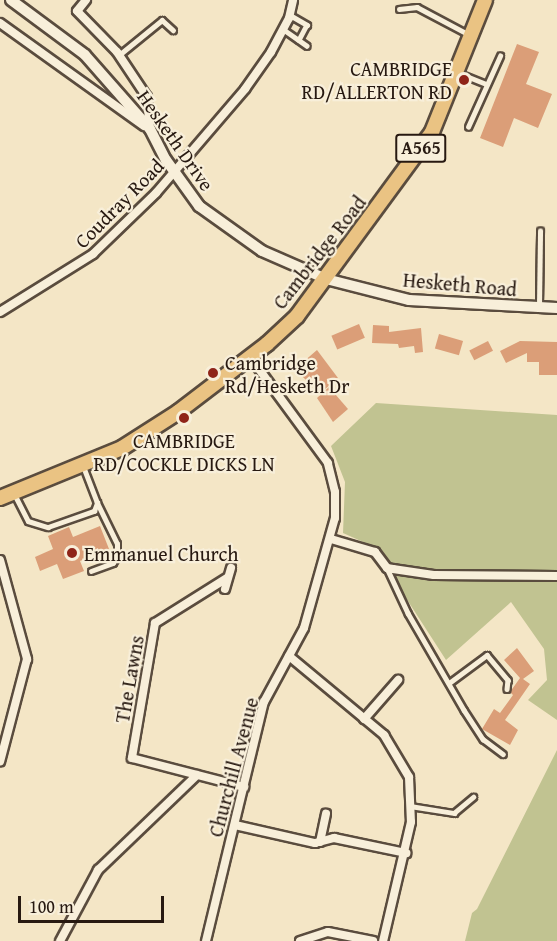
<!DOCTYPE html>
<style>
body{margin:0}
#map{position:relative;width:557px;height:941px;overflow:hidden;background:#f4e6c6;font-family:"Gentium Book Plus",serif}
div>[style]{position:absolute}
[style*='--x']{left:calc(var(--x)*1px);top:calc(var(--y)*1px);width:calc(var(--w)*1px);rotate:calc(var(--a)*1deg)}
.green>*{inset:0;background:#c1c391}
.building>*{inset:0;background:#db9e78;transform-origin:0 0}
.roads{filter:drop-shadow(2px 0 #5a4c3e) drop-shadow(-2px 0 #5a4c3e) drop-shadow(0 2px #5a4c3e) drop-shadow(0 -2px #5a4c3e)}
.service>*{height:4.5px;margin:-2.25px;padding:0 2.25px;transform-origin:2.25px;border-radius:2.25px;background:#f8efda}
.minor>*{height:8px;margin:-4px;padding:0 4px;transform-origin:4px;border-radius:4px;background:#f8efda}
.tertiary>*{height:10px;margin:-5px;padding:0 5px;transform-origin:5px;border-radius:5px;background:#f8efda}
.trunk>*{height:14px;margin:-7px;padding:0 7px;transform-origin:7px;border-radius:7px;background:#eac383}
.dots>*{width:16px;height:16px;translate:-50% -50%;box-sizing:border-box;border:3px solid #f8efda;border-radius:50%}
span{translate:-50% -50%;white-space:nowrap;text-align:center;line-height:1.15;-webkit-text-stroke:4.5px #f8efda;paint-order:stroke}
.shield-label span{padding:2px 4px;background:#f8efda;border:2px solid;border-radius:4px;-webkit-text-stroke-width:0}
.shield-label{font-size:18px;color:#271911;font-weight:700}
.poi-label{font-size:20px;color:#271911}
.right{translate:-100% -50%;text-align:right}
.left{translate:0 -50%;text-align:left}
.street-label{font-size:20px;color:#271911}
.scale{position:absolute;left:18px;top:896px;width:146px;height:27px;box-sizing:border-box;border:3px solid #271911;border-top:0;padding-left:8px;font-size:18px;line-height:21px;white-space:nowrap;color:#271911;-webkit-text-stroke:4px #f8efda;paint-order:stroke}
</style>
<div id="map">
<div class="green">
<i style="clip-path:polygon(376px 403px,557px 415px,557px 720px,528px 700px,547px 680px,544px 649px,511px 602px,446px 660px,395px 581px,381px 550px,343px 533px,345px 482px,331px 446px)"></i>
<i style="clip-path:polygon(557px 750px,557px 941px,465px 941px,472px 913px,477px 909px)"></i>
</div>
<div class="building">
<i style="clip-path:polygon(517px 44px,539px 52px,526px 84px,552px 94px,538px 128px,514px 118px,503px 147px,480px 138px)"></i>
<i style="left:359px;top:324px;width:15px;height:30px;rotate:67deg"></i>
<i style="clip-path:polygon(373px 325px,389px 326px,389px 332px,421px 328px,423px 352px,415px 353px,414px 346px,399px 348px,398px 344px,372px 343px)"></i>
<i style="left:439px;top:334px;width:25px;height:15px;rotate:16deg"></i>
<i style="left:488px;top:341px;width:11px;height:21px;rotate:63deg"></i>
<i style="clip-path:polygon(520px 341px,557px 342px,557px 375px,539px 375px,539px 362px,527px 362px,527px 353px,506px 363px,500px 351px)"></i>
<i style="clip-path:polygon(317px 350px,338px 378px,324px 390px,313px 378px,308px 382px,295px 369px)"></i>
<i style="clip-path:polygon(329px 387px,348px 409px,333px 422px,317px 398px)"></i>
<i style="clip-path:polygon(100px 526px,109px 549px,80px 561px,84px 571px,63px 579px,57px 564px,40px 571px,35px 557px,53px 549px,48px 536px,69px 527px,73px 537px)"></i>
<i style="clip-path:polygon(517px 648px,534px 671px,523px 679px,530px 684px,505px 720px,518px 730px,510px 745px,482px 729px,494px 709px,500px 713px,513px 695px,510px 692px,520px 678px,504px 660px)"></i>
</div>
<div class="roads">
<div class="service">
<i style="--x:399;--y:9;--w:18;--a:-6"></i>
<i style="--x:417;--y:7;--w:58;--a:27.9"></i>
<i style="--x:290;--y:15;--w:20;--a:30"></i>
<i style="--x:307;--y:25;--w:17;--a:118"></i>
<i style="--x:283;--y:29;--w:29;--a:35"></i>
<i style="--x:119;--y:55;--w:55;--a:-39.1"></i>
<i style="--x:162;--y:20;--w:15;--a:42"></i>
<i style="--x:459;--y:73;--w:29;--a:22"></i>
<i style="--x:468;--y:127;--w:78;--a:-65.7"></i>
<i style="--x:539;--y:306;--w:75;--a:-89.2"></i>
<i style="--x:15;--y:495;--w:29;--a:63"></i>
<i style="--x:28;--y:521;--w:21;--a:17"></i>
<i style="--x:48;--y:527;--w:49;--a:-19.2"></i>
<i style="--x:94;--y:511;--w:9;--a:-69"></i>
<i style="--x:97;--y:503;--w:40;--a:-111"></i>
<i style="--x:387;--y:568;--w:50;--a:65"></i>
<i style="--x:408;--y:613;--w:112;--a:60"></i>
<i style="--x:464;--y:710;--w:35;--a:57"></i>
<i style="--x:483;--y:739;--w:25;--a:37"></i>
<i style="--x:91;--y:571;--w:23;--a:-20"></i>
<i style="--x:113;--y:563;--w:8;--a:-60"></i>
<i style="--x:117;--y:556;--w:12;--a:-90"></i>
<i style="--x:117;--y:544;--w:46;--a:-116"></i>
<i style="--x:449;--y:683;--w:47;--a:-36.4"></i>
<i style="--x:487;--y:655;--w:33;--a:50"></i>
<i style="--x:508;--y:680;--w:9;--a:96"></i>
<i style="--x:410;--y:806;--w:45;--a:9"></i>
<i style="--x:454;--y:813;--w:25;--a:-40"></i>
</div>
<div class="minor">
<i style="--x:86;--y:0;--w:14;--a:129"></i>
<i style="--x:77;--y:11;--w:57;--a:45.7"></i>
<i style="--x:117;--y:52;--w:54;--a:56.3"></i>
<i style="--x:147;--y:97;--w:32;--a:85"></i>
<i style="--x:0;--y:23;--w:177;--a:35.6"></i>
<i style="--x:0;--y:312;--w:110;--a:-31.9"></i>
<i style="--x:93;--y:254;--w:88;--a:-44.1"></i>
<i style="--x:156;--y:193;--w:137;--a:-49.4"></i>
<i style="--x:245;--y:89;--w:45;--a:-54.9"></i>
<i style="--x:271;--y:52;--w:38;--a:-62"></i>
<i style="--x:289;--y:18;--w:18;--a:-77"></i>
<i style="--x:331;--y:539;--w:46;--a:16.5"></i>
<i style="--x:375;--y:552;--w:20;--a:53"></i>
<i style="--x:387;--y:568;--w:6;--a:9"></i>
<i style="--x:393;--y:569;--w:41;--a:8.3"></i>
<i style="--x:434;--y:575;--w:123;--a:0.5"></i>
<i style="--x:0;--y:560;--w:103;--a:74.7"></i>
<i style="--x:27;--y:659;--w:106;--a:104.7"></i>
<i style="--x:227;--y:578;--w:85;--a:148"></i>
<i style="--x:155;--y:623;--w:137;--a:99.7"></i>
<i style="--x:132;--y:758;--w:116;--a:14.5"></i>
<i style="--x:225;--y:589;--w:22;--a:-74"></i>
<i style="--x:289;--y:656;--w:124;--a:39.7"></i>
<i style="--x:384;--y:735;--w:49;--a:59.2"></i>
<i style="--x:409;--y:777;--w:45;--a:87.5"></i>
<i style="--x:411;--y:822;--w:122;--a:103.2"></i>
<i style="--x:364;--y:719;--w:52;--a:-48.9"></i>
<i style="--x:235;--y:825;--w:82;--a:12.7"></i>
<i style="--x:315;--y:843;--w:20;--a:-15"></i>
<i style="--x:334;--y:838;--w:74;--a:11.8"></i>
<i style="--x:320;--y:842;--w:29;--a:-78"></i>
<i style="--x:60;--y:941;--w:81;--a:-61.8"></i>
<i style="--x:98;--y:870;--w:137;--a:-43.8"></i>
<i style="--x:206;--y:941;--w:246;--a:-76.4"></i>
<i style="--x:264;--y:702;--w:84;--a:-61.6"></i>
<i style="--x:304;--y:628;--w:114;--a:-74.3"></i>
<i style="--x:335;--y:518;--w:26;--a:-90"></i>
<i style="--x:335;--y:492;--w:30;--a:-104"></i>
<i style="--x:328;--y:463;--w:132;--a:-126.3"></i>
<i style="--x:300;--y:941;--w:29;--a:-18"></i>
<i style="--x:328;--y:932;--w:46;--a:11.3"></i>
</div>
<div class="tertiary">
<i style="--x:11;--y:0;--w:92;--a:36.6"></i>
<i style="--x:85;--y:55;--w:98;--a:48.7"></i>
<i style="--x:150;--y:129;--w:35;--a:63"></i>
<i style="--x:166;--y:160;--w:57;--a:54.3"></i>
<i style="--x:199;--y:206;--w:77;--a:35.5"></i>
<i style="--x:262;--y:251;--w:70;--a:23.6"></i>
<i style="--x:326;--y:279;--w:86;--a:14.2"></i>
<i style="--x:409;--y:300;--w:148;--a:3.1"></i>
</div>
<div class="trunk">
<i style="--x:0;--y:498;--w:132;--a:-22.3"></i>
<i style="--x:122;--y:448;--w:67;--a:-32.7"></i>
<i style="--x:178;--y:412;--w:112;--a:-37.4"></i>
<i style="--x:267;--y:344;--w:41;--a:-43"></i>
<i style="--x:297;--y:316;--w:228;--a:-53.7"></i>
<i style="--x:432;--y:132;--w:142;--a:-68.1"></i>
</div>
</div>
<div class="dots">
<i style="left:464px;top:80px;background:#8f2418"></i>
<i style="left:213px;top:373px;background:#8f2418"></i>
<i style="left:184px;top:418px;background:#8f2418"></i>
<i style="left:72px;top:553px;background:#8f2418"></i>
</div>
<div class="shield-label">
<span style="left:421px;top:148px">A565</span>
</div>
<div class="poi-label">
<span class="right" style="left:452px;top:80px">CAMBRIDGE<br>RD/ALLERTON RD</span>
<span class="left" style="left:225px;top:374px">Cambridge<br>Rd/Hesketh Dr</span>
<span style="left:184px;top:452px">CAMBRIDGE<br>RD/COCKLE DICKS LN</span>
<span class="left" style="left:84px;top:553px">Emmanuel Church</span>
</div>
<div class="street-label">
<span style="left:176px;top:140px;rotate:55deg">Hesketh Drive</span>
<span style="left:119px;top:203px;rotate:-45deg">Coudray Road</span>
<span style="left:319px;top:252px;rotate:-52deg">Cambridge Road</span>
<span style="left:460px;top:284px;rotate:5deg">Hesketh Road</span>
<span style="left:129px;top:679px;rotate:-80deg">The Lawns</span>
<span style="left:233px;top:767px;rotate:-75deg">Churchill Avenue</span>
</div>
<div class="scale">100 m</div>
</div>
